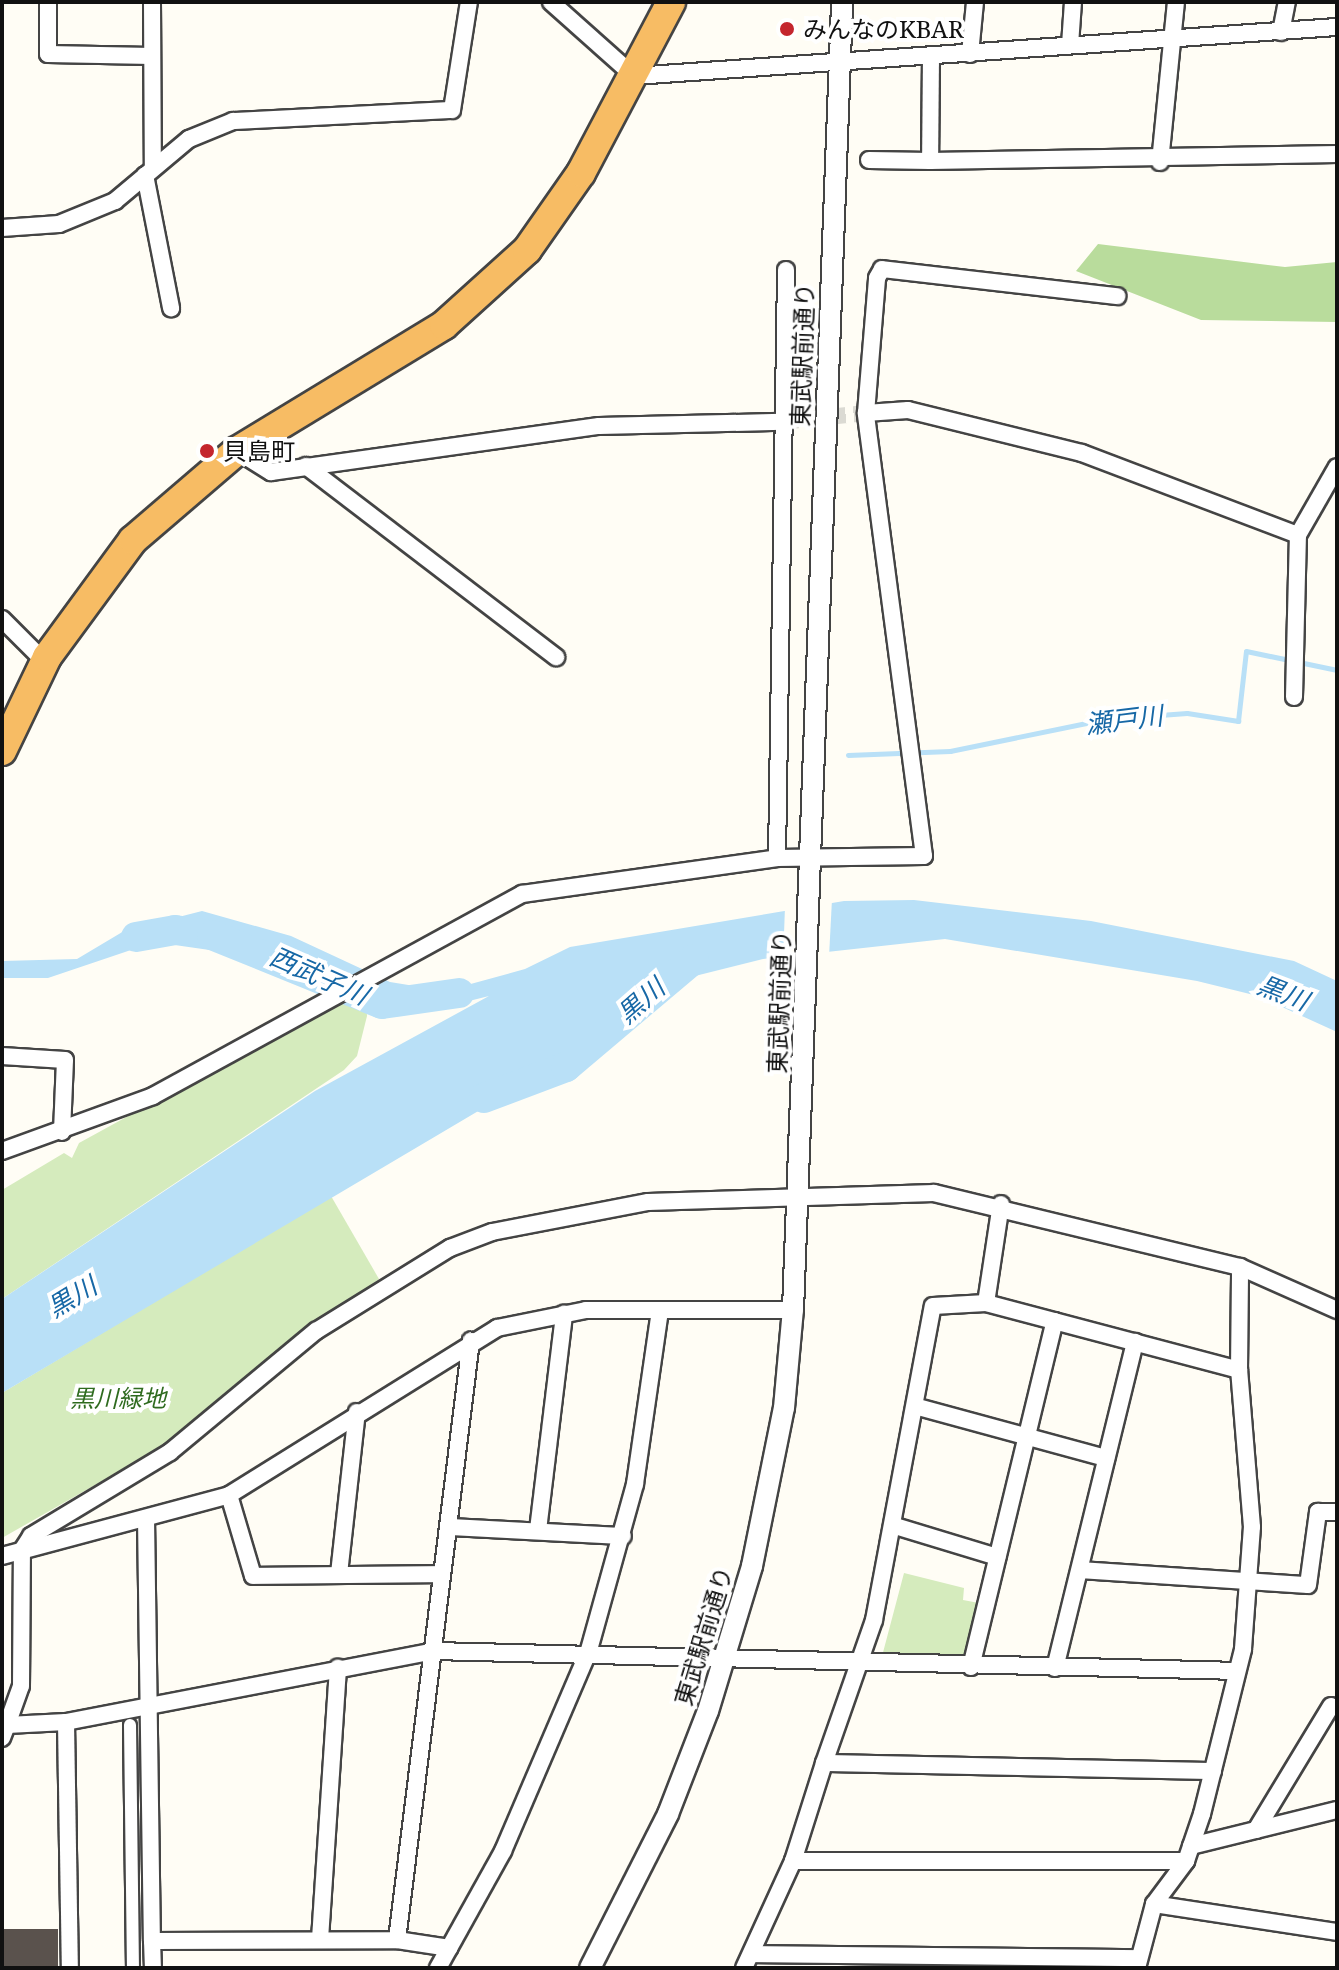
<!DOCTYPE html>
<meta charset="utf-8">
<style>
body{margin:0}
#map{position:relative;width:1339px;height:1970px;overflow:hidden;background:#fffdf5;font-family:"Noto Serif","Noto Sans JP",serif}
div>[style]{position:absolute}
[style*='--x']{left:calc(var(--x)*1px);top:calc(var(--y)*1px);width:calc(var(--w)*1px);rotate:calc(var(--a)*1deg)}
.green>*{inset:0;background:#d5ebbd}
.forest>*{inset:0;background:#b9dc9c}
.water>*{inset:0;background:#b9e0f7}
.pier>*{inset:0;background:#fffdf5}
.stream>*{height:5px;margin:-2.5px;padding:0 2.5px;transform-origin:2.5px;border-radius:2.5px;background:#b9e0f7}
.river>*{height:30px;margin:-15px;padding:0 15px;transform-origin:15px;border-radius:15px;background:#b9e0f7}
.building>*{inset:0;background:#5a524d;transform-origin:0 0}
.minor-tunnel>*{height:16px;margin-top:-8px;transform-origin:0;background:repeating-linear-gradient(90deg,#dbdad3 0 16px,transparent 0 24px)}
.roads{filter:drop-shadow(2px 0 #444) drop-shadow(-2px 0 #444) drop-shadow(0 2px #444) drop-shadow(0 -2px #444)}
.pedestrian>*{height:12px;margin:-6px;padding:0 6px;transform-origin:6px;border-radius:6px;background:#fff}
.minor>*{height:16px;margin:-8px;padding:0 8px;transform-origin:8px;border-radius:8px;background:#fff}
.tertiary>*{height:20px;margin:-10px;padding:0 10px;transform-origin:10px;border-radius:10px;background:#fff}
.trunk>*{height:28px;margin:-14px;padding:0 14px;transform-origin:14px;border-radius:14px;background:#f7bc64}
.dots>*{width:22px;height:22px;translate:-50% -50%;box-sizing:border-box;border:4px solid #fff;border-radius:50%}
span{translate:-50% -50%;white-space:nowrap;text-align:center;line-height:1.15;-webkit-text-stroke:8px #fff;paint-order:stroke}
.poi-label{font-size:24px;color:#111}
.left{translate:0 -50%;text-align:left}
.street-label{font-size:24px;color:#111}
.park-label{font-size:24px;color:#2f6b1f;font-style:italic}
.water-label{font-size:26px;color:#1768a6;font-style:italic}
.frame{position:absolute;inset:0;border:4px solid #111;pointer-events:none}
</style>
<div id="map">
<div class="green">
<i style="clip-path:polygon(353px 993px,366px 1000px,367px 1016px,357px 1056px,344px 1070px,2px 1299px,2px 1190px,64px 1153px,72px 1158px,79px 1143px)"></i>
<i style="clip-path:polygon(331px 1196px,379px 1279px,174px 1440px,2px 1538px,2px 1393px)"></i>
<i style="clip-path:polygon(904px 1573px,964px 1588px,963px 1600px,979px 1603px,968px 1654px,957px 1662px,881px 1660px)"></i>
</div>
<div class="forest">
<i style="clip-path:polygon(1098px 244px,1285px 267px,1337px 262px,1337px 322px,1201px 320px,1076px 271px)"></i>
</div>
<div class="water">
<i style="clip-path:polygon(914px 900px,1091px 921px,1294px 961px,1337px 981px,1337px 1032px,1258px 996px,1197px 981px,945px 939px,763px 959px,655px 986px,563px 1061px,2px 1393px,2px 1299px,315px 1091px,489px 996px,453px 1005px,386px 998px,325px 967px,205px 925px,48px 978px,2px 978px,2px 961px,77px 959px,124px 931px,202px 911px,291px 936px,390px 982px,445px 991px,525px 969px,570px 947px,844px 901px)"></i>
</div>
<div class="pier">
<i style="clip-path:polygon(832px 899px,829px 957px,783px 961px,785px 907px)"></i>
</div>
<div class="stream">
<i style="--x:848;--y:755;--w:102;--a:-2.2"></i>
<i style="--x:950;--y:751;--w:159;--a:-11.6"></i>
<i style="--x:1106;--y:719;--w:81;--a:-4.2"></i>
<i style="--x:1187;--y:713;--w:52;--a:8.9"></i>
<i style="--x:1238;--y:721;--w:70;--a:-83.5"></i>
<i style="--x:1246;--y:651;--w:93;--a:11.8"></i>
</div>
<div class="river">
<i style="--x:136;--y:937;--w:40;--a:-10"></i>
<i style="--x:175;--y:930;--w:37;--a:8"></i>
<i style="--x:212;--y:935;--w:183;--a:22.1"></i>
<i style="--x:382;--y:1004;--w:78;--a:-8.1"></i>
<i style="--x:484;--y:1098;--w:88;--a:-20.7"></i>
<i style="--x:566;--y:1067;--w:167;--a:-40.2"></i>
</div>
<div class="building">
<i style="left:2px;top:1929px;width:56px;height:39px"></i>
</div>
<div class="minor-tunnel">
<i style="--x:782;--y:422;--w:84;--a:-6.1"></i>
</div>
<div class="roads">
<div class="pedestrian">
<i style="--x:130;--y:1725;--w:243;--a:89.3"></i>
</div>
<div class="minor">
<i style="--x:48;--y:2;--w:52;--a:90"></i>
<i style="--x:48;--y:54;--w:104;--a:1.1"></i>
<i style="--x:152;--y:2;--w:166;--a:89.7"></i>
<i style="--x:551;--y:2;--w:111;--a:41.7"></i>
<i style="--x:634;--y:76;--w:705;--a:-3.99"></i>
<i style="--x:1281;--y:32;--w:31;--a:-79"></i>
<i style="--x:1070;--y:45;--w:43;--a:-86"></i>
<i style="--x:970;--y:54;--w:52;--a:-84.5"></i>
<i style="--x:931;--y:56;--w:105;--a:90.5"></i>
<i style="--x:930;--y:161;--w:407;--a:-1"></i>
<i style="--x:869;--y:160;--w:61;--a:0.9"></i>
<i style="--x:1160;--y:162;--w:161;--a:-84.3"></i>
<i style="--x:145;--y:175;--w:136;--a:78.9"></i>
<i style="--x:2;--y:228;--w:57;--a:-4"></i>
<i style="--x:59;--y:224;--w:61;--a:-22.3"></i>
<i style="--x:115;--y:201;--w:97;--a:-40"></i>
<i style="--x:189;--y:139;--w:48;--a:-22.2"></i>
<i style="--x:233;--y:121;--w:219;--a:-2.9"></i>
<i style="--x:452;--y:110;--w:109;--a:-81.1"></i>
<i style="--x:866;--y:413;--w:42;--a:-4.1"></i>
<i style="--x:908;--y:410;--w:179;--a:13.9"></i>
<i style="--x:1082;--y:453;--w:231;--a:20.8"></i>
<i style="--x:237;--y:451;--w:40;--a:32"></i>
<i style="--x:271;--y:472;--w:331;--a:-8"></i>
<i style="--x:599;--y:426;--w:183;--a:-1.3"></i>
<i style="--x:306;--y:466;--w:315;--a:37.4"></i>
<i style="--x:2;--y:619;--w:61;--a:45"></i>
<i style="--x:1294;--y:697;--w:162;--a:-88.6"></i>
<i style="--x:1298;--y:535;--w:78;--a:-60.2"></i>
<i style="--x:777;--y:858;--w:588;--a:-89.12"></i>
<i style="--x:2;--y:1056;--w:63;--a:3.6"></i>
<i style="--x:65;--y:1060;--w:72;--a:92.4"></i>
<i style="--x:2;--y:1151;--w:161;--a:-20"></i>
<i style="--x:153;--y:1096;--w:421;--a:-28.7"></i>
<i style="--x:522;--y:894;--w:258;--a:-8"></i>
<i style="--x:777;--y:858;--w:147;--a:-0.8"></i>
<i style="--x:924;--y:856;--w:447;--a:-97.5"></i>
<i style="--x:866;--y:413;--w:135;--a:-85.3"></i>
<i style="--x:877;--y:278;--w:10;--a:-61"></i>
<i style="--x:882;--y:269;--w:237;--a:6.6"></i>
<i style="--x:986;--y:1303;--w:100;--a:-81.4"></i>
<i style="--x:918;--y:1407;--w:195;--a:15.2"></i>
<i style="--x:229;--y:1495;--w:84;--a:73.5"></i>
<i style="--x:253;--y:1576;--w:189;--a:-0.6"></i>
<i style="--x:146;--y:1518;--w:423;--a:89.2"></i>
<i style="--x:152;--y:1941;--w:245;--a:-0.2"></i>
<i style="--x:397;--y:1940;--w:53;--a:8.7"></i>
<i style="--x:895;--y:1526;--w:107;--a:16.9"></i>
<i style="--x:449;--y:1527;--w:174;--a:3"></i>
<i style="--x:538;--y:1530;--w:218;--a:-83.1"></i>
<i style="--x:2;--y:1556;--w:235;--a:-15"></i>
<i style="--x:229;--y:1495;--w:316;--a:-31.9"></i>
<i style="--x:497;--y:1328;--w:91;--a:-11.4"></i>
<i style="--x:586;--y:1310;--w:207;--a:0"></i>
<i style="--x:1080;--y:1570;--w:228;--a:3.8"></i>
<i style="--x:1308;--y:1585;--w:74;--a:-82.2"></i>
<i style="--x:1318;--y:1512;--w:19;--a:0"></i>
<i style="--x:339;--y:1574;--w:163;--a:-83.7"></i>
<i style="--x:971;--y:1667;--w:356;--a:-76.4"></i>
<i style="--x:1055;--y:1668;--w:336;--a:-76.2"></i>
<i style="--x:66;--y:1722;--w:246;--a:89.1"></i>
<i style="--x:7;--y:1725;--w:41;--a:-70.3"></i>
<i style="--x:21;--y:1686;--w:136;--a:-89.6"></i>
<i style="--x:22;--y:1550;--w:17;--a:-57"></i>
<i style="--x:31;--y:1536;--w:162;--a:-31.1"></i>
<i style="--x:170;--y:1452;--w:190;--a:-39.7"></i>
<i style="--x:316;--y:1331;--w:158;--a:-31.8"></i>
<i style="--x:450;--y:1248;--w:45;--a:-20.9"></i>
<i style="--x:492;--y:1232;--w:159;--a:-10.9"></i>
<i style="--x:648;--y:1202;--w:286;--a:-1.8"></i>
<i style="--x:934;--y:1193;--w:315;--a:13.6"></i>
<i style="--x:1240;--y:1267;--w:106;--a:23.9"></i>
<i style="--x:2;--y:1738;--w:14;--a:-69"></i>
<i style="--x:7;--y:1725;--w:59;--a:-2.9"></i>
<i style="--x:66;--y:1722;--w:374;--a:-10.9"></i>
<i style="--x:433;--y:1651;--w:804;--a:1.42"></i>
<i style="--x:1213;--y:1771;--w:389;--a:-178.8"></i>
<i style="--x:824;--y:1763;--w:151;--a:-70.7"></i>
<i style="--x:874;--y:1620;--w:319;--a:-79.4"></i>
<i style="--x:933;--y:1306;--w:53;--a:-3.2"></i>
<i style="--x:986;--y:1303;--w:262;--a:14.8"></i>
<i style="--x:1256;--y:1830;--w:145;--a:-58.8"></i>
<i style="--x:1191;--y:1846;--w:150;--a:-13.9"></i>
<i style="--x:793;--y:1861;--w:393;--a:0"></i>
<i style="--x:1154;--y:1904;--w:185;--a:8.7"></i>
<i style="--x:320;--y:1939;--w:272;--a:-86.2"></i>
<i style="--x:397;--y:1940;--w:604;--a:-82.96"></i>
<i style="--x:152;--y:1941;--w:27;--a:88"></i>
<i style="--x:752;--y:1954;--w:386;--a:0.6"></i>
<i style="--x:438;--y:1968;--w:134;--a:-60.9"></i>
<i style="--x:503;--y:1851;--w:219;--a:-66.8"></i>
<i style="--x:589;--y:1650;--w:172;--a:-74.5"></i>
<i style="--x:635;--y:1484;--w:175;--a:-81.8"></i>
<i style="--x:744;--y:1968;--w:118;--a:-65.4"></i>
<i style="--x:793;--y:1861;--w:103;--a:-72.4"></i>
<i style="--x:1137;--y:1968;--w:66;--a:-75.1"></i>
<i style="--x:1154;--y:1904;--w:54;--a:-53.3"></i>
<i style="--x:1186;--y:1861;--w:50;--a:-71.2"></i>
<i style="--x:1202;--y:1814;--w:170;--a:-76"></i>
<i style="--x:1243;--y:1649;--w:122;--a:-85.8"></i>
<i style="--x:1252;--y:1527;--w:158;--a:-94.7"></i>
<i style="--x:1239;--y:1370;--w:103;--a:-89.4"></i>
</div>
<div class="tertiary">
<i style="--x:590;--y:1968;--w:173;--a:-63.1"></i>
<i style="--x:668;--y:1814;--w:110;--a:-68.8"></i>
<i style="--x:708;--y:1711;--w:152;--a:-73.1"></i>
<i style="--x:752;--y:1566;--w:161;--a:-78.6"></i>
<i style="--x:784;--y:1408;--w:98;--a:-84.8"></i>
<i style="--x:793;--y:1310;--w:1309;--a:-87.85"></i>
</div>
<div class="trunk">
<i style="--x:2;--y:751;--w:104;--a:-64.4"></i>
<i style="--x:47;--y:657;--w:145;--a:-53.7"></i>
<i style="--x:133;--y:540;--w:137;--a:-40.6"></i>
<i style="--x:237;--y:451;--w:242;--a:-31.3"></i>
<i style="--x:444;--y:325;--w:112;--a:-42.1"></i>
<i style="--x:527;--y:250;--w:94;--a:-55"></i>
<i style="--x:581;--y:173;--w:193;--a:-62.2"></i>
</div>
</div>
<div class="dots">
<i style="left:787px;top:29px;background:#c4262e"></i>
<i style="left:207px;top:451px;background:#c4262e"></i>
</div>
<div class="poi-label">
<span class="left" style="left:803px;top:29px">みんなのKBAR</span>
<span class="left" style="left:223px;top:451px">貝島町</span>
</div>
<div class="street-label">
<span style="left:802px;top:355px;rotate:-88deg">東武駅前通り</span>
<span style="left:779px;top:1002px;rotate:-88deg">東武駅前通り</span>
<span style="left:703px;top:1636px;rotate:-73deg">東武駅前通り</span>
</div>
<div class="park-label">
<span style="left:118px;top:1398px">黒川緑地</span>
</div>
<div class="water-label">
<span style="left:1124px;top:720px;rotate:-7deg">瀬戸川</span>
<span style="left:319px;top:976px;rotate:24deg">西武子川</span>
<span style="left:1283px;top:993px;rotate:21deg">黒川</span>
<span style="left:641px;top:1001px;rotate:-41deg">黒川</span>
<span style="left:72px;top:1297px;rotate:-31deg">黒川</span>
</div>
<div class="frame"></div>
</div>
